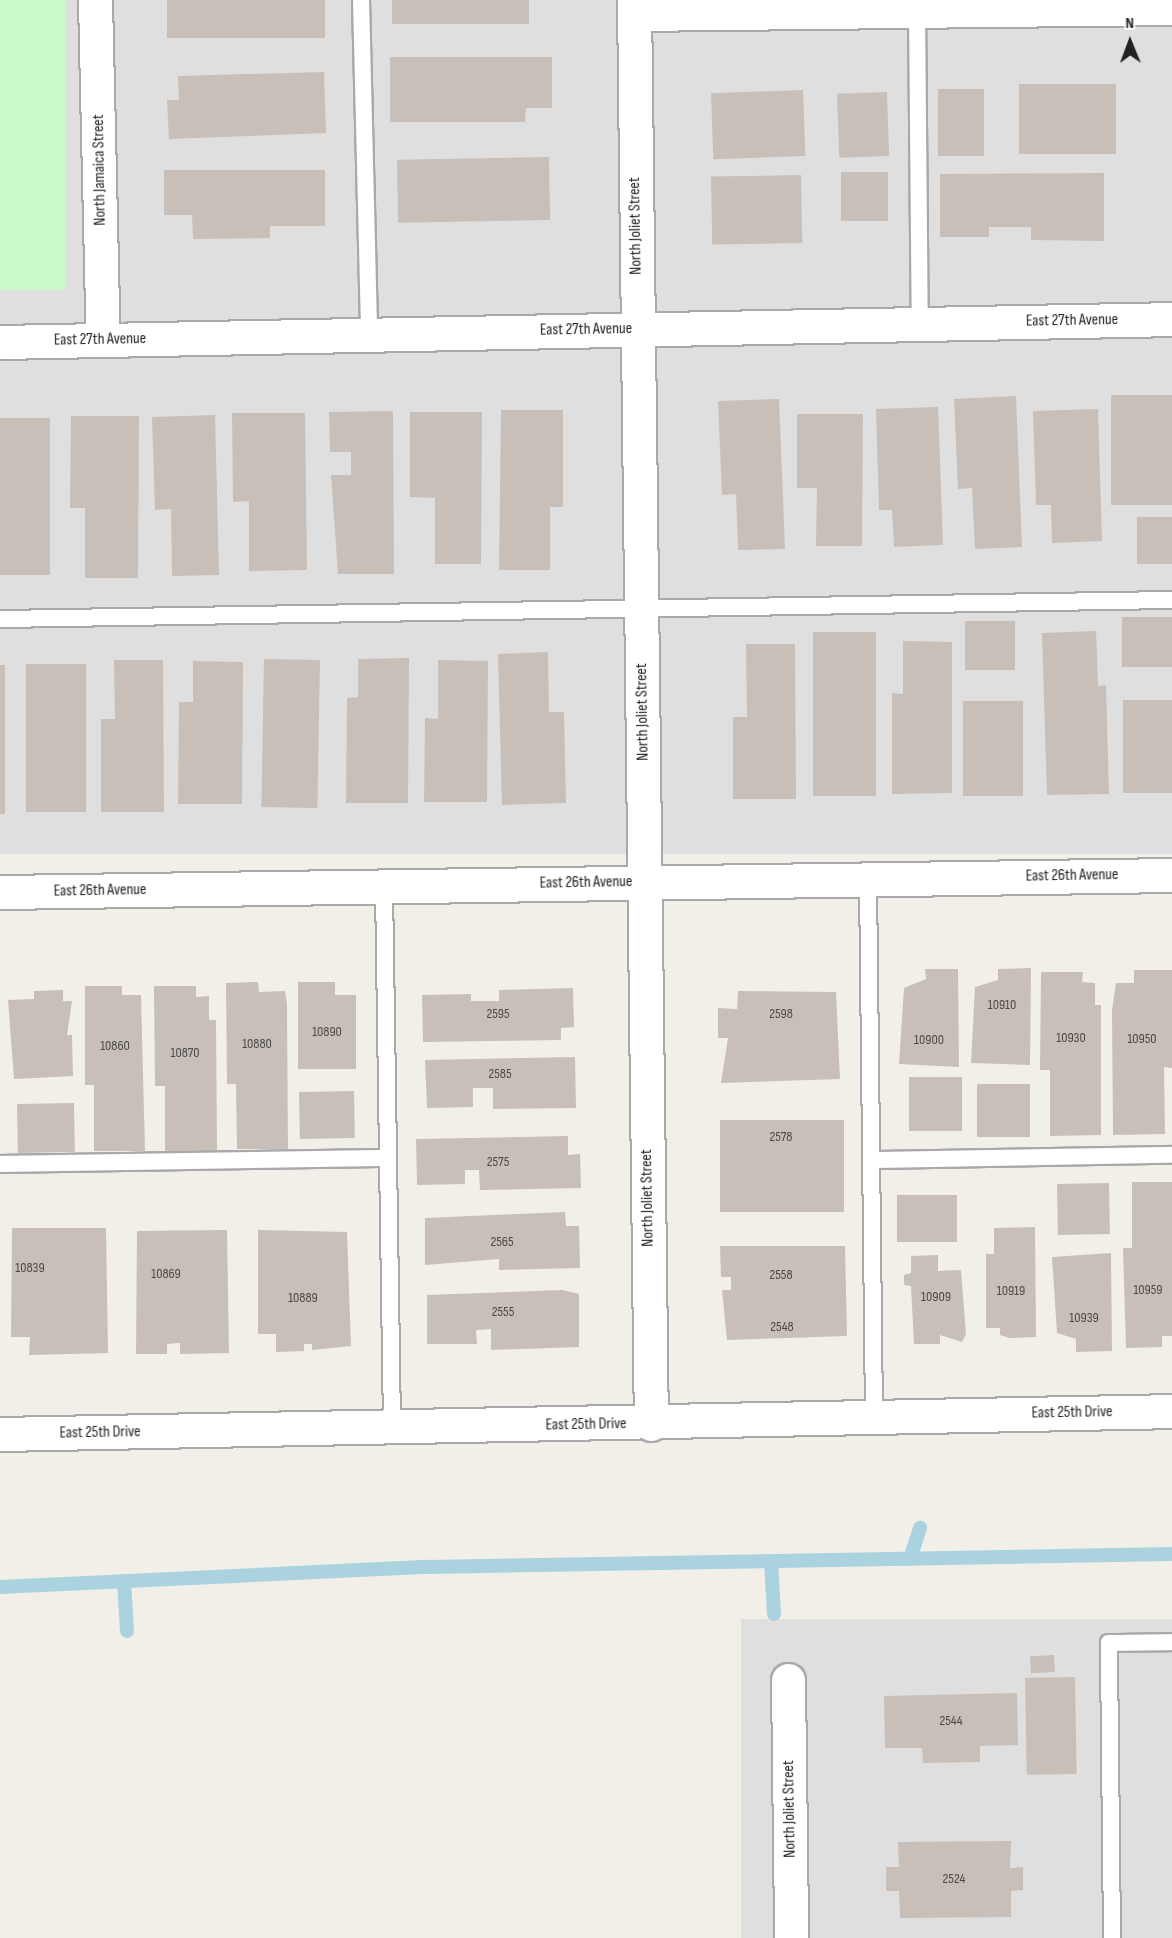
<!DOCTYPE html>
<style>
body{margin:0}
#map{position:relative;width:1172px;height:1938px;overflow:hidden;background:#f2efe9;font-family:"Sofia Sans Condensed",sans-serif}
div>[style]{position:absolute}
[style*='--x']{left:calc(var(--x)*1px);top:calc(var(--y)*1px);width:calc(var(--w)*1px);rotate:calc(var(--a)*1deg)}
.residential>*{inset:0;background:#e0dfdf;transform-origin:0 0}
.park>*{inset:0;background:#c8facc;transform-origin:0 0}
.stream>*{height:14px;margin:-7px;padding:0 7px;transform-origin:7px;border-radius:7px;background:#aad3df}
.building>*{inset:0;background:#c7bfb8;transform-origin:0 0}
.roads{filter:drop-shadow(2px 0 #a9a9a9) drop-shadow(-2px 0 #a9a9a9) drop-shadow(0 2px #a9a9a9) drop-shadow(0 -2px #a9a9a9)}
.service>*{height:16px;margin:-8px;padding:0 8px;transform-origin:8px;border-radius:8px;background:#fff}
.minor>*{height:33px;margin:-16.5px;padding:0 16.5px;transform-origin:16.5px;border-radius:16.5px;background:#fff}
.tertiary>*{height:33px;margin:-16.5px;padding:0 16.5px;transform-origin:16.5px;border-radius:16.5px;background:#fff}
span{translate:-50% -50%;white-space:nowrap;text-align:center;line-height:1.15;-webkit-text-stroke:4.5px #fff;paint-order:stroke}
.number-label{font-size:14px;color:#4b4948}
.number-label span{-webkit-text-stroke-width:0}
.street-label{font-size:16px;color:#222}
.north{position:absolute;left:1100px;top:12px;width:60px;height:60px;-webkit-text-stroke:4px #fff;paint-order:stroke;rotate:359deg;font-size:16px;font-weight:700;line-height:24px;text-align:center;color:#222}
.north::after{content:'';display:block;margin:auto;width:21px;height:27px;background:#222;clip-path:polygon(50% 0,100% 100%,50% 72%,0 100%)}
</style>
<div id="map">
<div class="residential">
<i style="left:0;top:0;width:1172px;height:854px"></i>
<i style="left:1172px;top:1619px;width:319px;height:431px;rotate:90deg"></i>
</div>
<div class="park">
<i style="left:0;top:0;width:65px;height:290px"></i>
</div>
<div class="stream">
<i style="--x:910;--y:1559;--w:33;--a:-72"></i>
<i style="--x:771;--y:1562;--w:52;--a:86.7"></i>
<i style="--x:124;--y:1582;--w:49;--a:86.5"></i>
<i style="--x:0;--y:1587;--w:428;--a:-2.7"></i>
<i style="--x:428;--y:1567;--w:744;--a:-1"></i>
</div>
<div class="building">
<i style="left:167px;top:0;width:158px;height:38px"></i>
<i style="left:392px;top:0;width:137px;height:24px"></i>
<i style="clip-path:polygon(390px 57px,552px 57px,552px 108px,526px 108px,525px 122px,390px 122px)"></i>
<i style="clip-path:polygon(324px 72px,326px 133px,169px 139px,167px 100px,179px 100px,178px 76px)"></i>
<i style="left:1116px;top:84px;width:70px;height:97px;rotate:90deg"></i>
<i style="left:984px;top:89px;width:67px;height:46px;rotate:90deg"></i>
<i style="left:803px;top:90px;width:66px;height:92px;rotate:88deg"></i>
<i style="left:887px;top:92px;width:64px;height:50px;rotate:88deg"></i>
<i style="left:549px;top:157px;width:63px;height:152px;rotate:89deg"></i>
<i style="clip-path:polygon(164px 170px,325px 170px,325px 226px,270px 226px,270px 238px,193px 239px,192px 215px,164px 215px)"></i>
<i style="left:888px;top:172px;width:49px;height:47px;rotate:90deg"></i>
<i style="clip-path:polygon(1104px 173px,1104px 241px,1031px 240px,1031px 227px,989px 227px,989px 237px,940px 237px,940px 174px)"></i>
<i style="left:801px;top:175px;width:68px;height:90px;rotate:89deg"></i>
<i style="left:1172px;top:395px;width:110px;height:61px;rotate:90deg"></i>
<i style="clip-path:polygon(1016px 396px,1022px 547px,975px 549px,972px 488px,958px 489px,954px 399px)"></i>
<i style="clip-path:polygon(779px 399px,785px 549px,738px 550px,736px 494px,722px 495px,718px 401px)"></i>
<i style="clip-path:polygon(938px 407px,943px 545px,894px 547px,892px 510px,879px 510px,876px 409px)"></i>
<i style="clip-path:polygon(1098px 409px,1102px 541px,1052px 543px,1051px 505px,1036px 505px,1033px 411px)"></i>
<i style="clip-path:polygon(501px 410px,563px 410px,563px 507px,550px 507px,550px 570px,499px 570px)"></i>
<i style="clip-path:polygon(393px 411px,394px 574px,338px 574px,331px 475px,351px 475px,351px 452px,330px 452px,329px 412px)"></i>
<i style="clip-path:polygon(410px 412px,482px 412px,481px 564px,435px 564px,435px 498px,410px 497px)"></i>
<i style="clip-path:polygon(232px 413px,305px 413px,307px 570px,249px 571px,249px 501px,233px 502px)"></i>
<i style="clip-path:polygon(797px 414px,863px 414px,862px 546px,816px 546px,817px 488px,797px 488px)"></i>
<i style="clip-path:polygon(215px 415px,219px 575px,172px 576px,171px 509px,155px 510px,152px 417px)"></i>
<i style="clip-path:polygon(71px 416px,139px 416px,138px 578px,85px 578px,85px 508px,70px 508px)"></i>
<i style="left:0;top:418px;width:50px;height:157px"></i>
<i style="left:1137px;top:517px;width:35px;height:47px"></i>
<i style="left:1172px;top:617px;width:50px;height:50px;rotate:90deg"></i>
<i style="left:965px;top:621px;width:50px;height:49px"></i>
<i style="clip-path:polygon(1096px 631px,1098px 686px,1106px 685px,1109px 794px,1047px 795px,1042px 633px)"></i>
<i style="left:876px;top:632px;width:164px;height:63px;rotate:90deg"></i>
<i style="clip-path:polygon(903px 641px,952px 642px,952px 793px,892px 794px,892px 693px,903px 694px)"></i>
<i style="clip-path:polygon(746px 644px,795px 644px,796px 799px,733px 799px,733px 717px,747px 717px)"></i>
<i style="clip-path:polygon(548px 652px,549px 712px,564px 712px,566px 803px,502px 805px,498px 654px)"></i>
<i style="clip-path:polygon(409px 658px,408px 803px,346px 803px,347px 698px,358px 697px,358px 659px)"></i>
<i style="left:264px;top:659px;width:56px;height:148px;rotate:1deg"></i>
<i style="clip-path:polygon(114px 660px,163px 660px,164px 812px,101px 812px,101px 719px,115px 719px)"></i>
<i style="clip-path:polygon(438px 660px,488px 661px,487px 802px,424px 802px,425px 718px,438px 719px)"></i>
<i style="clip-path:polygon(193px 661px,243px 662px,242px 804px,178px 804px,179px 702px,193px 702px)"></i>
<i style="left:26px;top:664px;width:60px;height:148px"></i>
<i style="left:0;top:665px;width:5px;height:149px"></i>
<i style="left:1172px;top:700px;width:93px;height:49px;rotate:90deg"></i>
<i style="left:963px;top:701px;width:60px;height:95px"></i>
<i style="clip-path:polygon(1031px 968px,1030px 1065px,971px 1063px,975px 987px,998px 980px,998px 969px)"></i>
<i style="clip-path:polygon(925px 969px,958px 969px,959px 1067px,899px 1064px,904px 988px,926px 979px)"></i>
<i style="clip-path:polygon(1134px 970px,1172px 970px,1172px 1068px,1164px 1067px,1165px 1134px,1113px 1135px,1112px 1010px,1116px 983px,1134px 983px)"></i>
<i style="clip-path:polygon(1041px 972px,1083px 972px,1082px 982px,1095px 983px,1095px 1005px,1101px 1005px,1101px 1135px,1050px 1136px,1050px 1070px,1040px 1070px)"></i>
<i style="clip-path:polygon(258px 982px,259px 992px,285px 991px,287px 1004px,288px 1149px,237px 1149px,236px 1084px,227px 1084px,226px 983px)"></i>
<i style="clip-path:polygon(298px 982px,335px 982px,335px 995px,356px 995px,356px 1069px,298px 1069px)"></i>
<i style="clip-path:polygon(85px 986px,122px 986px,122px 995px,141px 995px,145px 1151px,94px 1151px,94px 1085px,85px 1085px)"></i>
<i style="clip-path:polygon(154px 986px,196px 986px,196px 997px,209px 996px,209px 1020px,216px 1020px,217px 1152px,165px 1152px,165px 1086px,155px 1086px)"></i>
<i style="clip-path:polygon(573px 988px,574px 1027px,561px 1028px,561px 1040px,423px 1042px,422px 995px,471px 994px,471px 1001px,499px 1001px,499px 990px)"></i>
<i style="clip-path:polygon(63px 990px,63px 1001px,72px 1001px,67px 1035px,72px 1035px,73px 1076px,14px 1079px,8px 1000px,34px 999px,34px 991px)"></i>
<i style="clip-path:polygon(738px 991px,836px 992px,840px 1079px,721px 1083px,728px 1038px,718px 1038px,718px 1008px,737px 1009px)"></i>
<i style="clip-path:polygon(575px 1057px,576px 1108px,493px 1109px,493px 1088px,473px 1088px,473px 1107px,427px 1108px,425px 1060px)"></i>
<i style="left:909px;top:1077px;width:53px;height:54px"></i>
<i style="left:977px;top:1084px;width:53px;height:53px"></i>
<i style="left:354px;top:1091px;width:47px;height:55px;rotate:89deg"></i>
<i style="left:74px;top:1103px;width:49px;height:57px;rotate:89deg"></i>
<i style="left:720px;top:1120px;width:124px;height:92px"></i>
<i style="clip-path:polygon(568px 1136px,568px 1155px,580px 1154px,581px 1188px,480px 1190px,479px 1170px,465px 1170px,465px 1184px,417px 1185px,416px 1139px)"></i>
<i style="clip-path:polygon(1132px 1182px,1172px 1182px,1172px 1336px,1162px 1336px,1162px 1347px,1126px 1348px,1123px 1248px,1132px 1248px)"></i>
<i style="left:1109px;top:1183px;width:51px;height:52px;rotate:89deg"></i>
<i style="left:957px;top:1195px;width:47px;height:60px;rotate:90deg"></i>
<i style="clip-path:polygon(565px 1212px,566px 1226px,579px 1226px,580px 1268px,499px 1270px,499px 1259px,425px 1265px,425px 1218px)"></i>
<i style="clip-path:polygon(1035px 1227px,1036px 1337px,1010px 1338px,1000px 1335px,1000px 1328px,986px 1328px,986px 1254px,994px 1254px,994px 1228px)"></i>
<i style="clip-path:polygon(12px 1228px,106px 1228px,108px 1353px,29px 1355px,30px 1337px,11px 1337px)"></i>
<i style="clip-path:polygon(227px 1230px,229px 1353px,180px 1354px,180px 1343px,167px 1344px,167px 1354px,136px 1354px,137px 1231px)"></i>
<i style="clip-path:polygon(258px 1230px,347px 1232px,351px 1346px,312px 1350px,312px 1344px,304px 1344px,304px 1351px,276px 1352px,276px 1334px,258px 1334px)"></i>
<i style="clip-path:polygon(720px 1246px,845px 1246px,847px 1336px,727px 1340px,722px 1290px,731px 1290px,731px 1277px,721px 1277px)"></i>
<i style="clip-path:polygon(1111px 1253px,1112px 1351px,1076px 1352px,1076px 1339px,1057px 1333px,1052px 1257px)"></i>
<i style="clip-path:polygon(938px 1255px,938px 1271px,961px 1270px,966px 1335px,962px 1342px,940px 1335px,940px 1344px,914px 1344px,911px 1286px,904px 1285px,904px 1275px,911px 1273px,911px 1256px)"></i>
<i style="clip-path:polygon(562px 1290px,579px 1294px,579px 1347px,491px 1350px,491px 1329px,476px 1330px,477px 1344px,427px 1344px,427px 1295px)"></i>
<i style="left:1054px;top:1655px;width:17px;height:24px;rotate:87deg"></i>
<i style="left:1075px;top:1677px;width:97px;height:50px;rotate:89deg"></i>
<i style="clip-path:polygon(1017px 1693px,1018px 1745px,980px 1746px,980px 1762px,923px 1763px,922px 1748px,885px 1748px,884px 1696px)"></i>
<i style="clip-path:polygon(1011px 1841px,1010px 1868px,1023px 1867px,1023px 1890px,1011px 1891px,1011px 1917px,900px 1918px,899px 1891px,886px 1891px,886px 1867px,899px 1867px,898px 1842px)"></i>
</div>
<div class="roads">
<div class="service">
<i style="--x:361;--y:0;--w:335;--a:88.6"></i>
<i style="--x:917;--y:7;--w:317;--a:89.5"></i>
<i style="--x:0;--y:619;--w:1172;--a:-0.93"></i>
<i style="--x:868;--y:879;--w:539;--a:89.36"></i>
<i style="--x:384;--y:886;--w:542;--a:89.15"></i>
<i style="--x:872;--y:1160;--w:300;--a:-1"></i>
<i style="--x:0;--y:1164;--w:388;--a:-0.9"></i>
<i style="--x:1112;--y:1938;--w:295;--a:-90.6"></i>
<i style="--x:1109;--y:1643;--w:63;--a:-0.9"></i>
</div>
<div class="minor">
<i style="--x:95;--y:0;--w:340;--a:88.7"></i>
<i style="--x:634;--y:0;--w:1424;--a:89.32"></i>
<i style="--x:634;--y:14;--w:538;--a:-0.64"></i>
<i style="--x:0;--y:342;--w:1172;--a:-1.12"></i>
<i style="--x:0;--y:1434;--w:1172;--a:-1.12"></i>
<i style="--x:788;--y:1680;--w:258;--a:89.3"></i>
</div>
<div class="tertiary">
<i style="--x:0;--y:892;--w:1172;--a:-0.83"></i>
</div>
</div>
<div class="number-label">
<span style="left:1002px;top:1005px">10910</span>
<span style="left:498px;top:1014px">2595</span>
<span style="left:781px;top:1014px">2598</span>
<span style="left:327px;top:1032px">10890</span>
<span style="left:1071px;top:1038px">10930</span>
<span style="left:1142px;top:1039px">10950</span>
<span style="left:929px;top:1040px">10900</span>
<span style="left:257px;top:1044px">10880</span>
<span style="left:115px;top:1046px">10860</span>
<span style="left:185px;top:1053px">10870</span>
<span style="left:500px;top:1074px">2585</span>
<span style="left:781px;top:1137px">2578</span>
<span style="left:498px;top:1162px">2575</span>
<span style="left:502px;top:1242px">2565</span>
<span style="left:30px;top:1268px">10839</span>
<span style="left:166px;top:1274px">10869</span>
<span style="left:781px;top:1275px">2558</span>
<span style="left:1148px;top:1290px">10959</span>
<span style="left:1011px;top:1291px">10919</span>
<span style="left:936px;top:1297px">10909</span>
<span style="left:303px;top:1298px">10889</span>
<span style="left:503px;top:1312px">2555</span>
<span style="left:1084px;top:1318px">10939</span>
<span style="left:782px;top:1327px">2548</span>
<span style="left:951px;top:1721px">2544</span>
<span style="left:954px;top:1879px">2524</span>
</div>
<div class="street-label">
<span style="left:100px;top:170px;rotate:-91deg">North Jamaica Street</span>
<span style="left:636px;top:226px;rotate:-91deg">North Joliet Street</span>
<span style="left:1072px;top:321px;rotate:-1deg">East 27th Avenue</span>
<span style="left:586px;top:330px;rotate:-1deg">East 27th Avenue</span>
<span style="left:100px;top:340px;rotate:-1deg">East 27th Avenue</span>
<span style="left:643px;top:712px;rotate:-91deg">North Joliet Street</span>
<span style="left:1072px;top:876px;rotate:-1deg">East 26th Avenue</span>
<span style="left:586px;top:883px;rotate:-1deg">East 26th Avenue</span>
<span style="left:100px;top:891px;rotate:-1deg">East 26th Avenue</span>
<span style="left:648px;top:1198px;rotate:-91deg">North Joliet Street</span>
<span style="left:1072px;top:1413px;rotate:-1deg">East 25th Drive</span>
<span style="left:586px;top:1425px;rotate:-1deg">East 25th Drive</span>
<span style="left:100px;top:1433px;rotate:-1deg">East 25th Drive</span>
<span style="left:790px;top:1809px;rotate:-91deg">North Joliet Street</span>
</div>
<div class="north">N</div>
</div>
